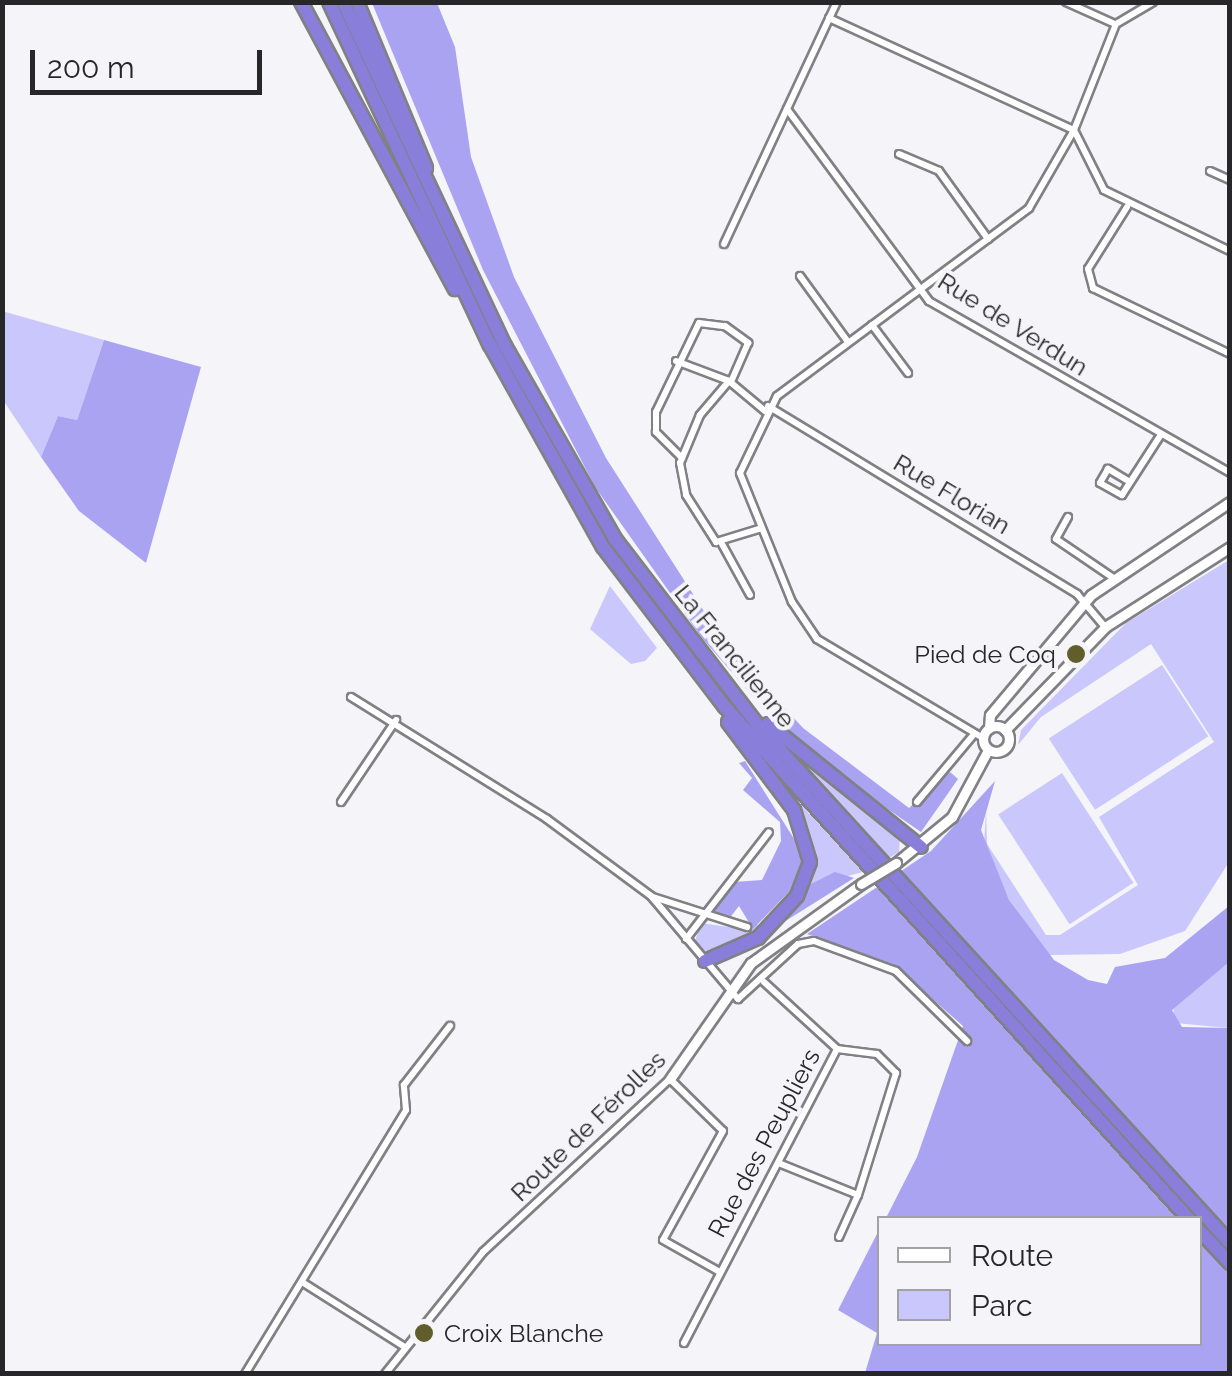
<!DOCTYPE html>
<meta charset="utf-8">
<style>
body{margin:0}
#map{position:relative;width:1232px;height:1376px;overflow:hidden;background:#f4f4f9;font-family:Raleway,sans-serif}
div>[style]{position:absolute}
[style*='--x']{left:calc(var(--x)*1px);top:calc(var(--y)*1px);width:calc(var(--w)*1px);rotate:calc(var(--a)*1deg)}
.green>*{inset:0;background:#c9c7fb;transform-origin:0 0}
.forest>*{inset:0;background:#a9a3f2}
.roads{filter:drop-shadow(2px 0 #808085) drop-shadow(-2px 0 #808085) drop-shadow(0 2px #808085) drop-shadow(0 -2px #808085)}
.street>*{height:6px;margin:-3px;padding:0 3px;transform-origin:3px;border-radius:3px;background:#fff}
.secondary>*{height:9px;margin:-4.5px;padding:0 4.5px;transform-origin:4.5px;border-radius:4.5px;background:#fff}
.secondary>.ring{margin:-4.5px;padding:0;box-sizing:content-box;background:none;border:9px solid #fff;border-radius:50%}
.highway>*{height:12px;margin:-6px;padding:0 6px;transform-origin:6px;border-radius:6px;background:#897fda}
.bridges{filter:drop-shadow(2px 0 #808085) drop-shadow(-2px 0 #808085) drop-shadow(0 2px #808085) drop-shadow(0 -2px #808085)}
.secondary-bridge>*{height:9px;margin:-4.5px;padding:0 4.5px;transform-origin:4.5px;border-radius:4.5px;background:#fff}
.dots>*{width:28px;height:28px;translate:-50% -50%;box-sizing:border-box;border:5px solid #f4f4f9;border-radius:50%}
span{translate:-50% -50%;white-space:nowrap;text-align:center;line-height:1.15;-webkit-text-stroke:8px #f4f4f9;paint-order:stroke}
.street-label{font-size:25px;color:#272729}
.poi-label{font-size:25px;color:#272729}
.right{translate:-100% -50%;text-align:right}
.left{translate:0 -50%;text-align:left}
.frame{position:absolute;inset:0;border:5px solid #272729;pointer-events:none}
.legend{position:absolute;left:877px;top:1216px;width:325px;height:130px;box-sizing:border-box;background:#f4f4f9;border:2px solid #a2a2a6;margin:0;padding:12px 18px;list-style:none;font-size:30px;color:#272729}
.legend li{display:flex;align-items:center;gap:20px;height:50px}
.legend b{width:50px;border:2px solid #a2a2a6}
.scale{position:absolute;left:30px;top:50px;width:232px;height:45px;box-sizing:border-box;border:5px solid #272729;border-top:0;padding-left:12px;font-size:30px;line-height:35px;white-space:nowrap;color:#272729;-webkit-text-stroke:8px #f4f4f9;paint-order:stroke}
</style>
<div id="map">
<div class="green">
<i style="clip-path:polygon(2px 311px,104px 340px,77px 420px,58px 416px,41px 457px,3px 400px)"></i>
<i style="clip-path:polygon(1229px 560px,1229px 862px,1185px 931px,1120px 954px,1049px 955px,1009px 900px,984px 844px,986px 811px,987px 844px,1046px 935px,1060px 935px,1138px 885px,1099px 817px,1214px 742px,1151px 644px,1041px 717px,1018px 745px,1021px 730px,1126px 623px)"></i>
<i style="clip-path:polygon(610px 586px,657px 648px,645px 661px,631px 664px,590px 629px)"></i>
<i style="left:1162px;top:665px;width:85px;height:135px;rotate:57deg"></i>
<i style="clip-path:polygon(798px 758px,900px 838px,899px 852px,889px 858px)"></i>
<i style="left:1062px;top:773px;width:131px;height:76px;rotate:57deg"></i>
<i style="clip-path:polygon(787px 792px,790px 792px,863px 872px,805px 887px,810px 839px)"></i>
<i style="clip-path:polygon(745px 920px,762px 927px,710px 953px,694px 944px,701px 923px,742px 929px)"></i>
<i style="clip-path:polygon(1229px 962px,1229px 1028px,1175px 1023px,1173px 1005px)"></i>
</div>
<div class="forest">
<i style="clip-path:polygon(372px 3px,437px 3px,455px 47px,471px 157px,514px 277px,606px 458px,723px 641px,803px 728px,909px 808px,950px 772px,958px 779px,921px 832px,819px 762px,764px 709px,702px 638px,595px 487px,483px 270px)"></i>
<i style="clip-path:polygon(104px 340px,201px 367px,146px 563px,79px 511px,41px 457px,58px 416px,77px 420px)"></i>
<i style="clip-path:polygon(745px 761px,803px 853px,802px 878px,753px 929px,739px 906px,728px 920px,708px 915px,734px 882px,762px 880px,781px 841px,780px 822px,743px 790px,752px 778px,739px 763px)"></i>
<i style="clip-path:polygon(995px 781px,981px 830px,1009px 900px,1054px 960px,1088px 980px,1107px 984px,1115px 967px,1165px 958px,1229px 906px,1229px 962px,1172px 1010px,1182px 1027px,1229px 1028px,1229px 1373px,865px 1373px,877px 1333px,838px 1310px,879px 1230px,880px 1344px,1200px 1344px,1200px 1218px,886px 1218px,917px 1157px,963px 1026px,893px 964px,807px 934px,931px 851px)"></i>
<i style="clip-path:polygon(835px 872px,854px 878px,776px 927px,805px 887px)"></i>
</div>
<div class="roads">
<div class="street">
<i style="--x:1066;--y:2;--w:54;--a:24.2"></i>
<i style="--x:829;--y:18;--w:269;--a:24.6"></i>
<i style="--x:1074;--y:130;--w:67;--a:63.4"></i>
<i style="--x:1104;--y:190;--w:140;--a:25.8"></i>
<i style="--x:787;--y:109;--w:239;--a:53.5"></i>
<i style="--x:929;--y:301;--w:347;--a:29.7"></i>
<i style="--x:899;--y:154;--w:43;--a:23"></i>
<i style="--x:939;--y:171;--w:84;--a:54.2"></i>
<i style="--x:1210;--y:171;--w:22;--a:24"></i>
<i style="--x:1127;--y:207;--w:73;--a:122.2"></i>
<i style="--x:1088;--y:269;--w:20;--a:75"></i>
<i style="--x:1093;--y:288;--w:152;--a:25.7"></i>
<i style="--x:724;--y:244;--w:267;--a:-65"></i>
<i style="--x:800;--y:276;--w:82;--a:54"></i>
<i style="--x:872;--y:325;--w:60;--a:53.1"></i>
<i style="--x:676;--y:361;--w:57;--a:20.7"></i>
<i style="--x:729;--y:381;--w:47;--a:39.8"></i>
<i style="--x:729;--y:381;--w:45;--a:130.5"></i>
<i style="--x:700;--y:415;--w:52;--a:112.6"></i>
<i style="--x:680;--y:463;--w:33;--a:79"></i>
<i style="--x:686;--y:495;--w:56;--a:57.4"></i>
<i style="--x:716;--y:542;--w:45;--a:-16.8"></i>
<i style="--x:768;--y:406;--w:362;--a:31.3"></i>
<i style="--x:1077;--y:594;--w:43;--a:49.7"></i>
<i style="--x:682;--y:458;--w:37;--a:-135"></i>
<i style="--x:656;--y:432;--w:20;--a:-90"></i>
<i style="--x:656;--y:412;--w:99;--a:-64.2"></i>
<i style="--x:699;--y:323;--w:26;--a:7"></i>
<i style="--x:725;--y:326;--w:29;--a:36"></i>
<i style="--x:748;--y:343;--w:43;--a:113.6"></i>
<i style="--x:1130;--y:482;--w:26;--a:-149"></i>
<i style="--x:1108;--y:469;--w:16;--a:120"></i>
<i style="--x:1100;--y:483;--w:25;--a:29"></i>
<i style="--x:1122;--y:495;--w:70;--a:-57.2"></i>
<i style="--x:1068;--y:517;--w:25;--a:119"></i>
<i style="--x:1056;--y:539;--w:68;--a:34.2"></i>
<i style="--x:722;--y:544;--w:58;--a:61.2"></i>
<i style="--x:351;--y:697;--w:231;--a:31.9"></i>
<i style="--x:547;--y:819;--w:129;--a:36.5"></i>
<i style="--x:651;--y:896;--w:135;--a:49.8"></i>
<i style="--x:738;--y:999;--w:81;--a:-42.5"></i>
<i style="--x:798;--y:944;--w:16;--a:-11"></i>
<i style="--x:814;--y:941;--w:87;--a:20.1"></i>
<i style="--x:896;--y:971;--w:100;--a:44.6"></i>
<i style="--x:983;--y:738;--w:193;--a:-149.2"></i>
<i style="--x:817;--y:639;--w:45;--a:-124"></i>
<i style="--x:792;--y:602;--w:139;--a:-112"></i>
<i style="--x:740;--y:473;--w:85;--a:-64.3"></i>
<i style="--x:777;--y:396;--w:314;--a:-36.7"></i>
<i style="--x:1029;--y:208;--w:90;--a:-60"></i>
<i style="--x:1074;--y:130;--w:114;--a:-68.4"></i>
<i style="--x:1116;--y:24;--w:43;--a:-30.7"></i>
<i style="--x:341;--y:802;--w:99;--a:-56.1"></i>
<i style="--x:917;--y:802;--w:89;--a:-50"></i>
<i style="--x:653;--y:897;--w:99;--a:17.7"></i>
<i style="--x:686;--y:939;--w:135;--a:-52.2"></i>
<i style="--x:764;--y:982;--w:99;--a:42.5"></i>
<i style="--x:837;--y:1049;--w:40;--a:7.1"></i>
<i style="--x:877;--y:1054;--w:27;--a:45"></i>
<i style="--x:896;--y:1073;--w:128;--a:107.3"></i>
<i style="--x:858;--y:1195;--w:83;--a:-158.1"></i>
<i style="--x:839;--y:1237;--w:46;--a:-65.7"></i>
<i style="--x:302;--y:1282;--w:122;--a:32.3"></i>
<i style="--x:684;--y:1343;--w:331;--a:-62.5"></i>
<i style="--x:245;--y:1374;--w:309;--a:-58.6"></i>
<i style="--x:406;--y:1110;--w:25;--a:-95"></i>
<i style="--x:404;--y:1085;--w:75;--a:-52.1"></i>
<i style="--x:385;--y:1374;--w:156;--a:-51.2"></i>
<i style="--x:483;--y:1252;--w:255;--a:-42.8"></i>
<i style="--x:670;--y:1079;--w:74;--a:44.5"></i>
<i style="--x:723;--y:1131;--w:124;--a:118.8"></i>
<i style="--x:663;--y:1240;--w:63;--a:29.4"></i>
</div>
<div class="secondary">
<i class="ring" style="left:983px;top:726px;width:17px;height:17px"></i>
<i style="--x:989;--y:728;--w:13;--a:-86"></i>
<i style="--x:990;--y:715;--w:157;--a:-49.9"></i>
<i style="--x:1091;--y:595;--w:167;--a:-33.8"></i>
<i style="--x:1005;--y:730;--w:144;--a:-45.8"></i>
<i style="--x:1105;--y:627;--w:148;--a:-32.6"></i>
<i style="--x:896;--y:863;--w:72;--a:-39.4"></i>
<i style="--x:952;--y:817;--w:76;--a:-61.8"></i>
<i style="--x:670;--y:1079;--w:141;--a:-55.1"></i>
<i style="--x:751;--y:963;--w:135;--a:-35.7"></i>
</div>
<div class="highway">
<i style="--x:301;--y:2;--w:326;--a:61.8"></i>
<i style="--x:329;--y:2;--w:379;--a:64.9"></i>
<i style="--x:490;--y:345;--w:231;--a:60.8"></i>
<i style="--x:603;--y:547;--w:201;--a:52.7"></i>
<i style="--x:725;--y:707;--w:690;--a:47.82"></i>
<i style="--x:343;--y:2;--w:380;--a:64.8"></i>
<i style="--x:505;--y:346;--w:222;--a:60.3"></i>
<i style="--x:615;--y:539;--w:240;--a:52.5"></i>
<i style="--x:761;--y:729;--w:696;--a:47.62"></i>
<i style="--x:357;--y:2;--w:180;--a:67.4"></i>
<i style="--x:768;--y:724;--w:196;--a:38.8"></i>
<i style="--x:705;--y:961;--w:58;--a:-23.5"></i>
<i style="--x:758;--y:938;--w:57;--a:-47.1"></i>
<i style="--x:797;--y:896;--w:36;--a:-69"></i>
<i style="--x:810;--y:862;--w:54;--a:-107.1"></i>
<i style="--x:794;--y:810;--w:110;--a:-126.9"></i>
<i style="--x:1200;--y:1231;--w:44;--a:46.8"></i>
</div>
</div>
<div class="bridges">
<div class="secondary-bridge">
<i style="--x:861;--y:884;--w:41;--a:-31"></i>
</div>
</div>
<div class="dots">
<i style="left:1076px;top:654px;background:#605e2a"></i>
<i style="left:424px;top:1333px;background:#605e2a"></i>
</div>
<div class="street-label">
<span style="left:1013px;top:324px;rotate:32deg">Rue de Verdun</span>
<span style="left:952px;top:494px;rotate:31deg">Rue Florian</span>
<span style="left:735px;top:656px;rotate:51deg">La Francilienne</span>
<span style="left:588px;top:1126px;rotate:-44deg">Route de Férolles</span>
<span style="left:764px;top:1143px;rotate:-62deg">Rue des Peupliers</span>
</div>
<div class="poi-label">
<span class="right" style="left:1056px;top:654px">Pied de Coq</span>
<span class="left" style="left:444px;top:1333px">Croix Blanche</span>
</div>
<div class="frame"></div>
<ul class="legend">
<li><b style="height:12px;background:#fff"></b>Route</li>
<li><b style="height:28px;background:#c9c7fb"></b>Parc</li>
</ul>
<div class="scale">200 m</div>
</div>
